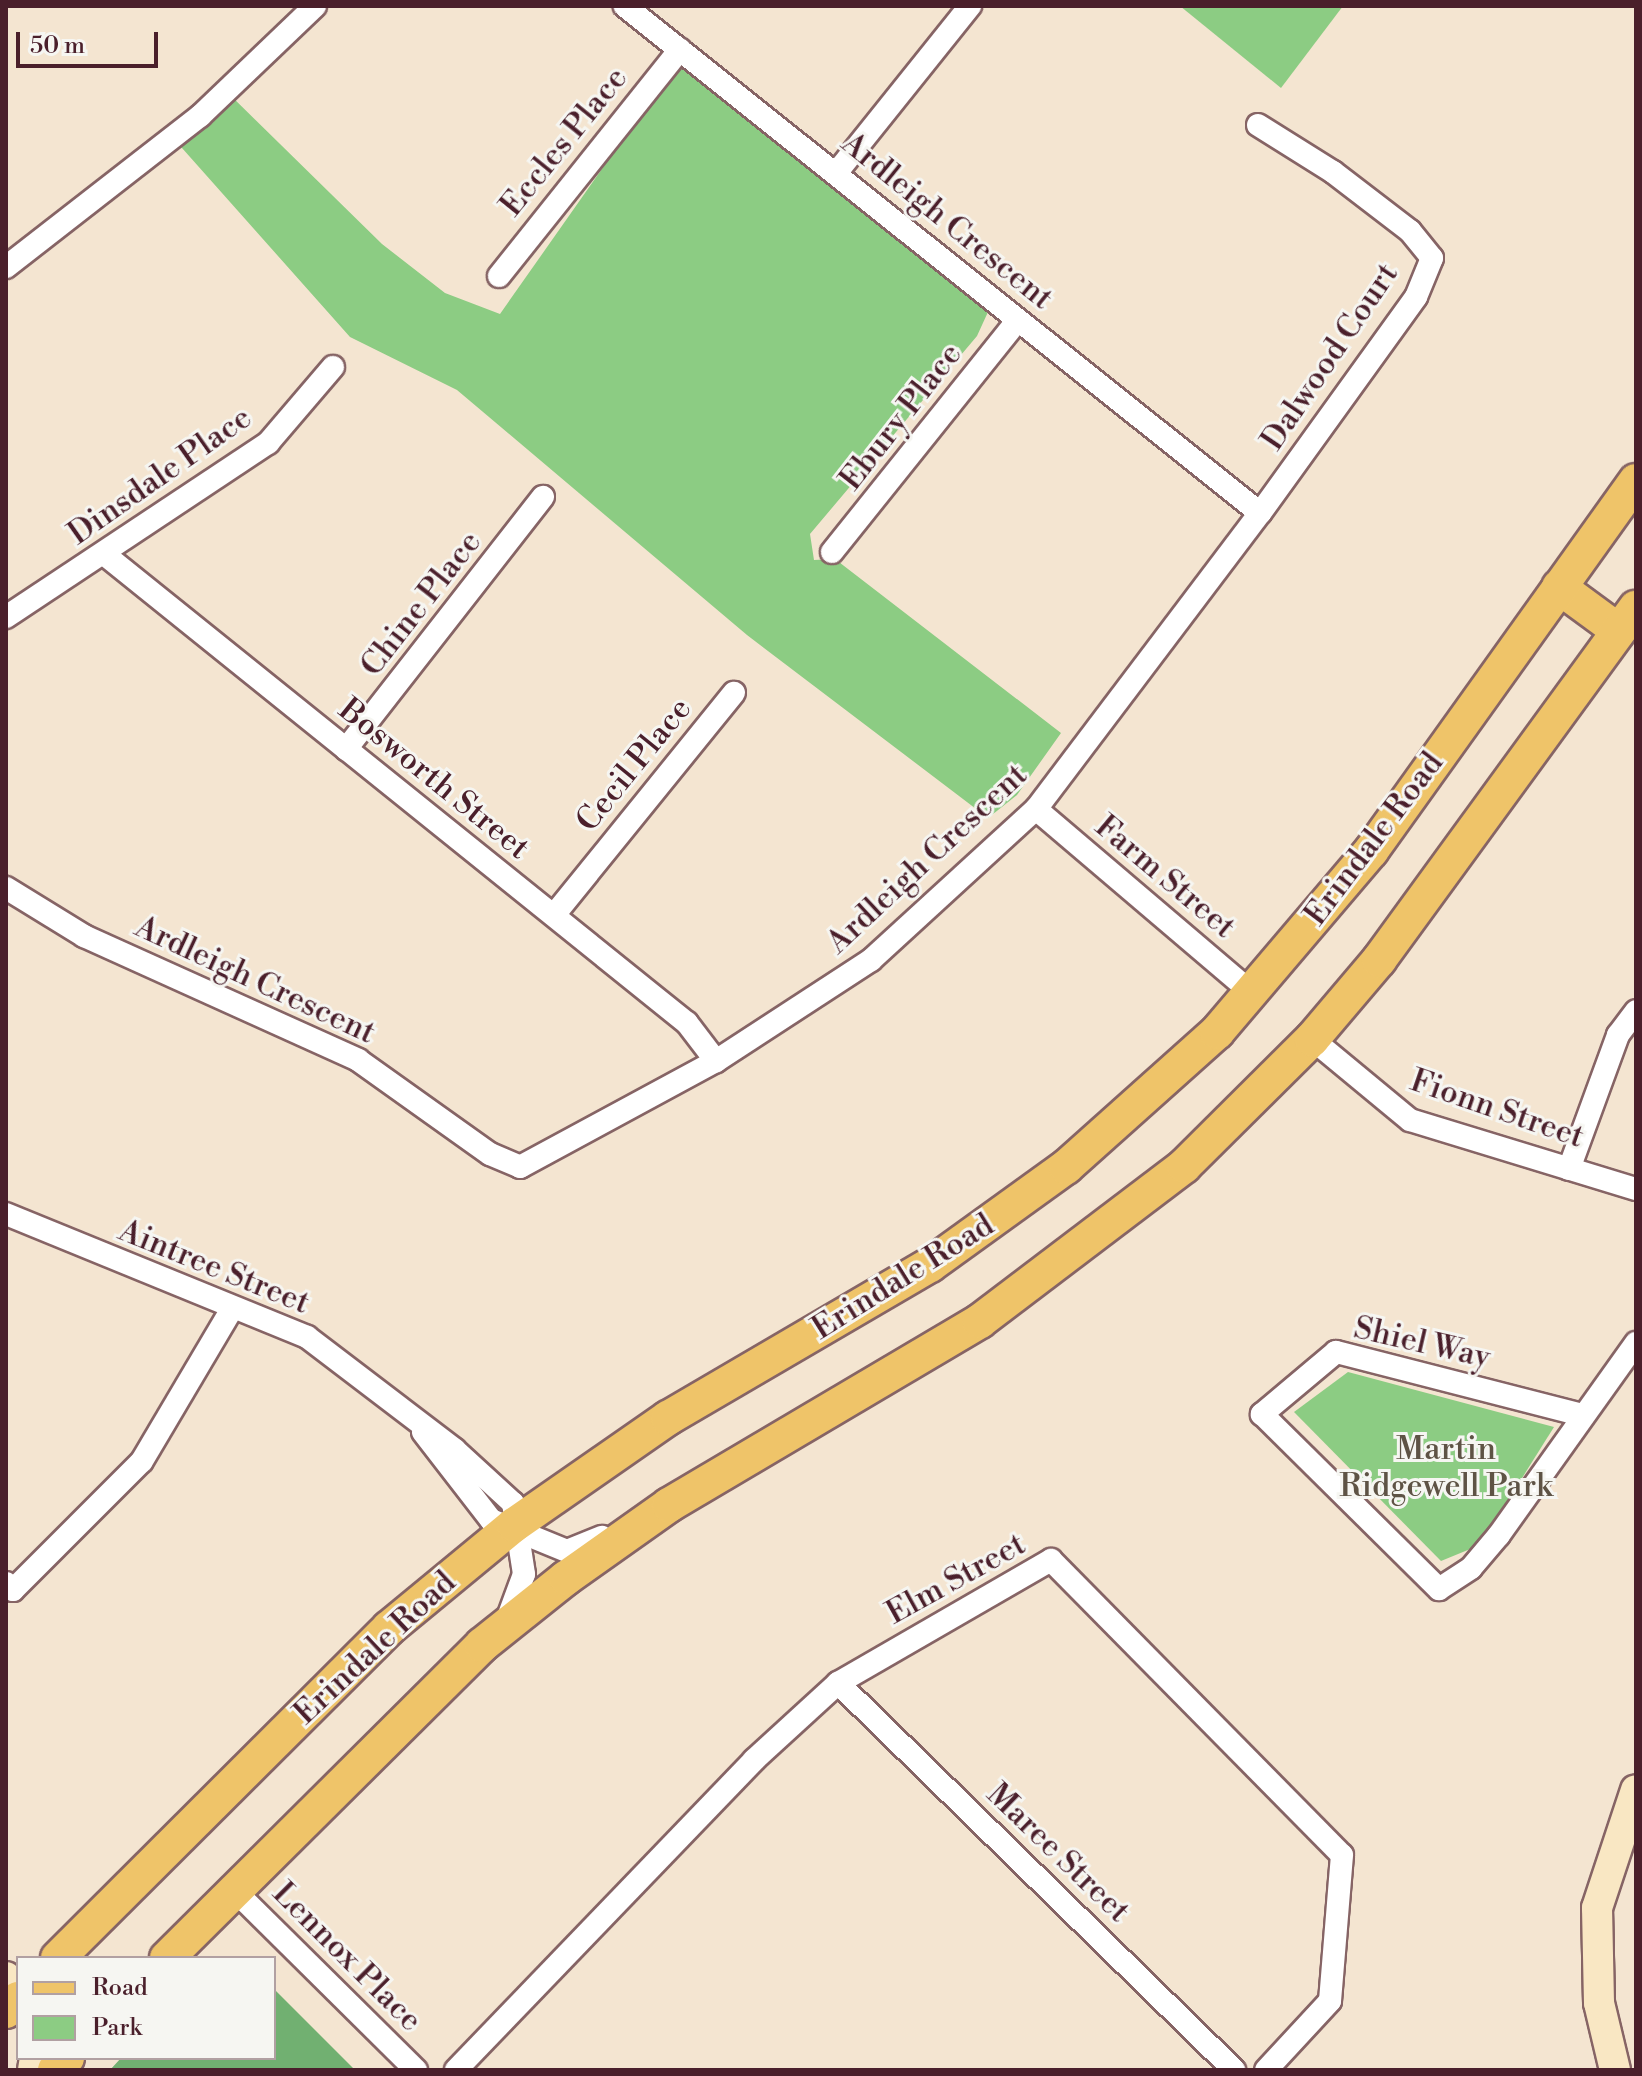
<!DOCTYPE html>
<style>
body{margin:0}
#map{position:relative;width:1642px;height:2076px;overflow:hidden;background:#f4e5d1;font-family:"Libre Bodoni",serif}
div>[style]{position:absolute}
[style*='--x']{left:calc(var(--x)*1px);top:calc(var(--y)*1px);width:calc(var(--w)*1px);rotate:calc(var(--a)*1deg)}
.green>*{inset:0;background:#8ccc83}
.forest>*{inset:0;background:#71b071}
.roads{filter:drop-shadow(2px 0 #866465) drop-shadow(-2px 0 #866465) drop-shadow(0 2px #866465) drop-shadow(0 -2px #866465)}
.street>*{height:22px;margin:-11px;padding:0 11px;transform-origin:11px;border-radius:11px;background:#fff}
.secondary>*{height:30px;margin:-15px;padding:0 15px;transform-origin:15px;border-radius:15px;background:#f9e7c3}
.primary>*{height:34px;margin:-17px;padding:0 17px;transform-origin:17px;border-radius:17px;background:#efc469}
span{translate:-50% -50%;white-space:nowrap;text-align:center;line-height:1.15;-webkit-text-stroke:6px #f6f6f2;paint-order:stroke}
.street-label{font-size:32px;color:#4a1f2b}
.park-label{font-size:32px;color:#5e5345}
.frame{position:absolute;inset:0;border:8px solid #4a1f2b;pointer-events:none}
.legend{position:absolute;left:16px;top:1956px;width:260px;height:104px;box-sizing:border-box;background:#f6f6f2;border:2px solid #b1a0a2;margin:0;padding:10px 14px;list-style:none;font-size:24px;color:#4a1f2b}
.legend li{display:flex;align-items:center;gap:16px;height:40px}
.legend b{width:40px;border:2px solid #b1a0a2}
.scale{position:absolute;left:16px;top:32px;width:142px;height:36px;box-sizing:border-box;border:4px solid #4a1f2b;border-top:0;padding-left:10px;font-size:24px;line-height:28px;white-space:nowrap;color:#4a1f2b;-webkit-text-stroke:6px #f6f6f2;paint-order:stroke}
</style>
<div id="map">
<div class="green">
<i style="clip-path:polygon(1180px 6px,1343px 6px,1281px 88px)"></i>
<i style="clip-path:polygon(682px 55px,993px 301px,977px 336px,810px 534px,814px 560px,835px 559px,1061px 733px,1017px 795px,988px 818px,747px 635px,457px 390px,350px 337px,174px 139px,224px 89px,382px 244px,445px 293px,500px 314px)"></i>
<i style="clip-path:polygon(1348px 1372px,1554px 1427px,1480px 1545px,1441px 1561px,1294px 1412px)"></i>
</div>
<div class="forest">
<i style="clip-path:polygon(274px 1989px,355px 2070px,110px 2070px,121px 2058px,274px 2058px)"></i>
</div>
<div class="roads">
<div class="street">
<i style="--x:1258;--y:125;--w:89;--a:32.1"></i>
<i style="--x:1333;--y:172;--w:97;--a:37.5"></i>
<i style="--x:1410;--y:231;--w:35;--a:51"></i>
<i style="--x:1432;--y:258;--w:42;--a:112.3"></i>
<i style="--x:1416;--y:297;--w:266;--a:125.8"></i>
<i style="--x:837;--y:172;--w:213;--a:-51.3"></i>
<i style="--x:6;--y:267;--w:246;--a:-37.9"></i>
<i style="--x:200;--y:116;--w:159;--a:-43.7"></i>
<i style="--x:499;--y:276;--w:290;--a:-51.4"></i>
<i style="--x:832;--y:552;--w:297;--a:-51.3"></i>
<i style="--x:104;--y:554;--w:748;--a:38.82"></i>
<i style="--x:687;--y:1023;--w:48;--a:52.7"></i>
<i style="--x:6;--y:617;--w:315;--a:-33.6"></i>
<i style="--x:268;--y:443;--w:100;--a:-49.5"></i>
<i style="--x:346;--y:749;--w:320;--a:-52"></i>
<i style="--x:1036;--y:809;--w:285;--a:40.4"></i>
<i style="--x:6;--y:888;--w:92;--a:31.6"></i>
<i style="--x:84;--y:936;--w:301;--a:24.3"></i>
<i style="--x:358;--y:1060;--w:162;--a:35.5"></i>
<i style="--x:490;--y:1154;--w:33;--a:23"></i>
<i style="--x:520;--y:1167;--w:223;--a:-28.4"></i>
<i style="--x:716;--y:1061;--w:185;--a:-33.1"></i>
<i style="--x:871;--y:960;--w:224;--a:-42.5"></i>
<i style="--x:1036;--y:809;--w:371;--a:-52.9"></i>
<i style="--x:1260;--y:513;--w:813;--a:-141.4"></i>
<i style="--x:554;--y:915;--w:286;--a:-51"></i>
<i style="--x:1312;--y:1039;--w:127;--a:39.6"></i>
<i style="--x:1410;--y:1120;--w:236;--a:17"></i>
<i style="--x:1569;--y:1169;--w:143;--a:-69.9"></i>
<i style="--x:1618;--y:1035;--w:30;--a:-53"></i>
<i style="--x:6;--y:1214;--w:325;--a:22.2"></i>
<i style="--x:307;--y:1337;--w:185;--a:37.3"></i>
<i style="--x:454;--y:1449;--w:80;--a:42.5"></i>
<i style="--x:513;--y:1503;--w:72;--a:81.2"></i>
<i style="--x:524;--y:1574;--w:49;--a:110.3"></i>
<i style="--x:1582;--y:1415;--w:254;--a:-165.6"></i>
<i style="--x:1336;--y:1352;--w:97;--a:140"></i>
<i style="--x:1262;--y:1414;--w:249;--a:44.7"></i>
<i style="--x:1439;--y:1589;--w:38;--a:-33"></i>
<i style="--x:1471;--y:1568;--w:43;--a:-49.7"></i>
<i style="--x:1499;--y:1535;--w:236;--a:-54.5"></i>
<i style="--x:423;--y:1432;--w:111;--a:52.3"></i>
<i style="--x:491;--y:1520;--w:82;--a:22.2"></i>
<i style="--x:567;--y:1551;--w:38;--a:-22"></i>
<i style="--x:6;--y:1583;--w:10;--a:45"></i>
<i style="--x:13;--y:1590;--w:182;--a:-45"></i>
<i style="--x:142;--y:1461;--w:177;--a:-59.4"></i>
<i style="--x:838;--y:1683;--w:554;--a:44.34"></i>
<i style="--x:234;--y:1890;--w:256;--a:44.7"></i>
<i style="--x:456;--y:2070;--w:430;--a:-46.1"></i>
<i style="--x:754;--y:1760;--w:114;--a:-42.5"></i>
<i style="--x:838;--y:1683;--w:246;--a:-30"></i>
<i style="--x:1051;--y:1560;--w:414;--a:45.4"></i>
<i style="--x:1342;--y:1855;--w:146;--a:94.7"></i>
<i style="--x:1330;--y:2001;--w:94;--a:132.8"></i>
</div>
<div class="secondary">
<i style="--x:6;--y:1977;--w:23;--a:59"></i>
<i style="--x:33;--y:2070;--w:12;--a:-81"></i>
<i style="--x:1615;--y:2070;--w:69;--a:-103.4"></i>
<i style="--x:1599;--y:2003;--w:95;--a:-91.2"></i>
<i style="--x:1597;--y:1908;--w:124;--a:-71.7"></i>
</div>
<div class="primary">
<i style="--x:1559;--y:587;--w:74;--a:36.3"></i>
<i style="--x:58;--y:1958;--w:467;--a:-44.9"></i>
<i style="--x:389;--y:1628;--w:162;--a:-39.5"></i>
<i style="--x:514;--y:1525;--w:188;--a:-34.8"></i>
<i style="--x:668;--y:1418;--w:303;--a:-30.3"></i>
<i style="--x:930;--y:1265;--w:168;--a:-35.8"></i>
<i style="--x:1066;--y:1167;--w:203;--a:-41.8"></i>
<i style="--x:1217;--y:1032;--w:238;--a:-49.6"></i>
<i style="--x:1371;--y:851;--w:455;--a:-54.4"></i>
<i style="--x:167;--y:1958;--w:444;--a:-44.8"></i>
<i style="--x:482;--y:1645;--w:107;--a:-38.6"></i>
<i style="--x:566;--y:1578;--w:126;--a:-35.3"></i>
<i style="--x:669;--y:1505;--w:361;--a:-30.6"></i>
<i style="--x:980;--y:1321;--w:256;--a:-37.2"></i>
<i style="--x:1184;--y:1166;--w:180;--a:-44.8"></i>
<i style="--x:1312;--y:1039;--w:104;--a:-49.7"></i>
<i style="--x:1379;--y:960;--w:436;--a:-53.9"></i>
<i style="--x:6;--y:2011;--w:17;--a:-45"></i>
<i style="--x:55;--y:2070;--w:17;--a:-45"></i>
</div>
</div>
<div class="street-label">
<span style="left:564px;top:142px;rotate:-51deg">Eccles Place</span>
<span style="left:947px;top:221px;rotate:39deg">Ardleigh Crescent</span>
<span style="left:1330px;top:357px;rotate:-56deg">Dalwood Court</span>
<span style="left:901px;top:417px;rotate:-52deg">Ebury Place</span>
<span style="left:160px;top:476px;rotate:-35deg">Dinsdale Place</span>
<span style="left:421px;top:604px;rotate:-52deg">Chine Place</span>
<span style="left:634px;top:765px;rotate:-51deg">Cecil Place</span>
<span style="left:434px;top:779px;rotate:39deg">Bosworth Street</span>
<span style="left:1374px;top:839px;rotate:-53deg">Erindale Road</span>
<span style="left:927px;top:859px;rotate:-43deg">Ardleigh Crescent</span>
<span style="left:1165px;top:877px;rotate:40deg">Farm Street</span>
<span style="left:255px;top:980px;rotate:25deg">Ardleigh Crescent</span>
<span style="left:1497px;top:1109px;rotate:19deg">Fionn Street</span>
<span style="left:214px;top:1267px;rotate:22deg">Aintree Street</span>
<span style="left:903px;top:1277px;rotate:-32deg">Erindale Road</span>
<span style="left:1422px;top:1343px;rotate:13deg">Shiel Way</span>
<span style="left:956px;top:1579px;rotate:-29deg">Elm Street</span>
<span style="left:375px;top:1648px;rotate:-43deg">Erindale Road</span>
<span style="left:1058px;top:1853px;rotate:44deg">Maree Street</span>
<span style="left:347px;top:1957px;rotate:45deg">Lennox Place</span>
</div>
<div class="park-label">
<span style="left:1446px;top:1468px">Martin<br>Ridgewell Park</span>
</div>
<div class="frame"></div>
<ul class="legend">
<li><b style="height:10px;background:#efc469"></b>Road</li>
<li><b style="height:22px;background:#8ccc83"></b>Park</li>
</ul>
<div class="scale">50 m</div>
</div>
